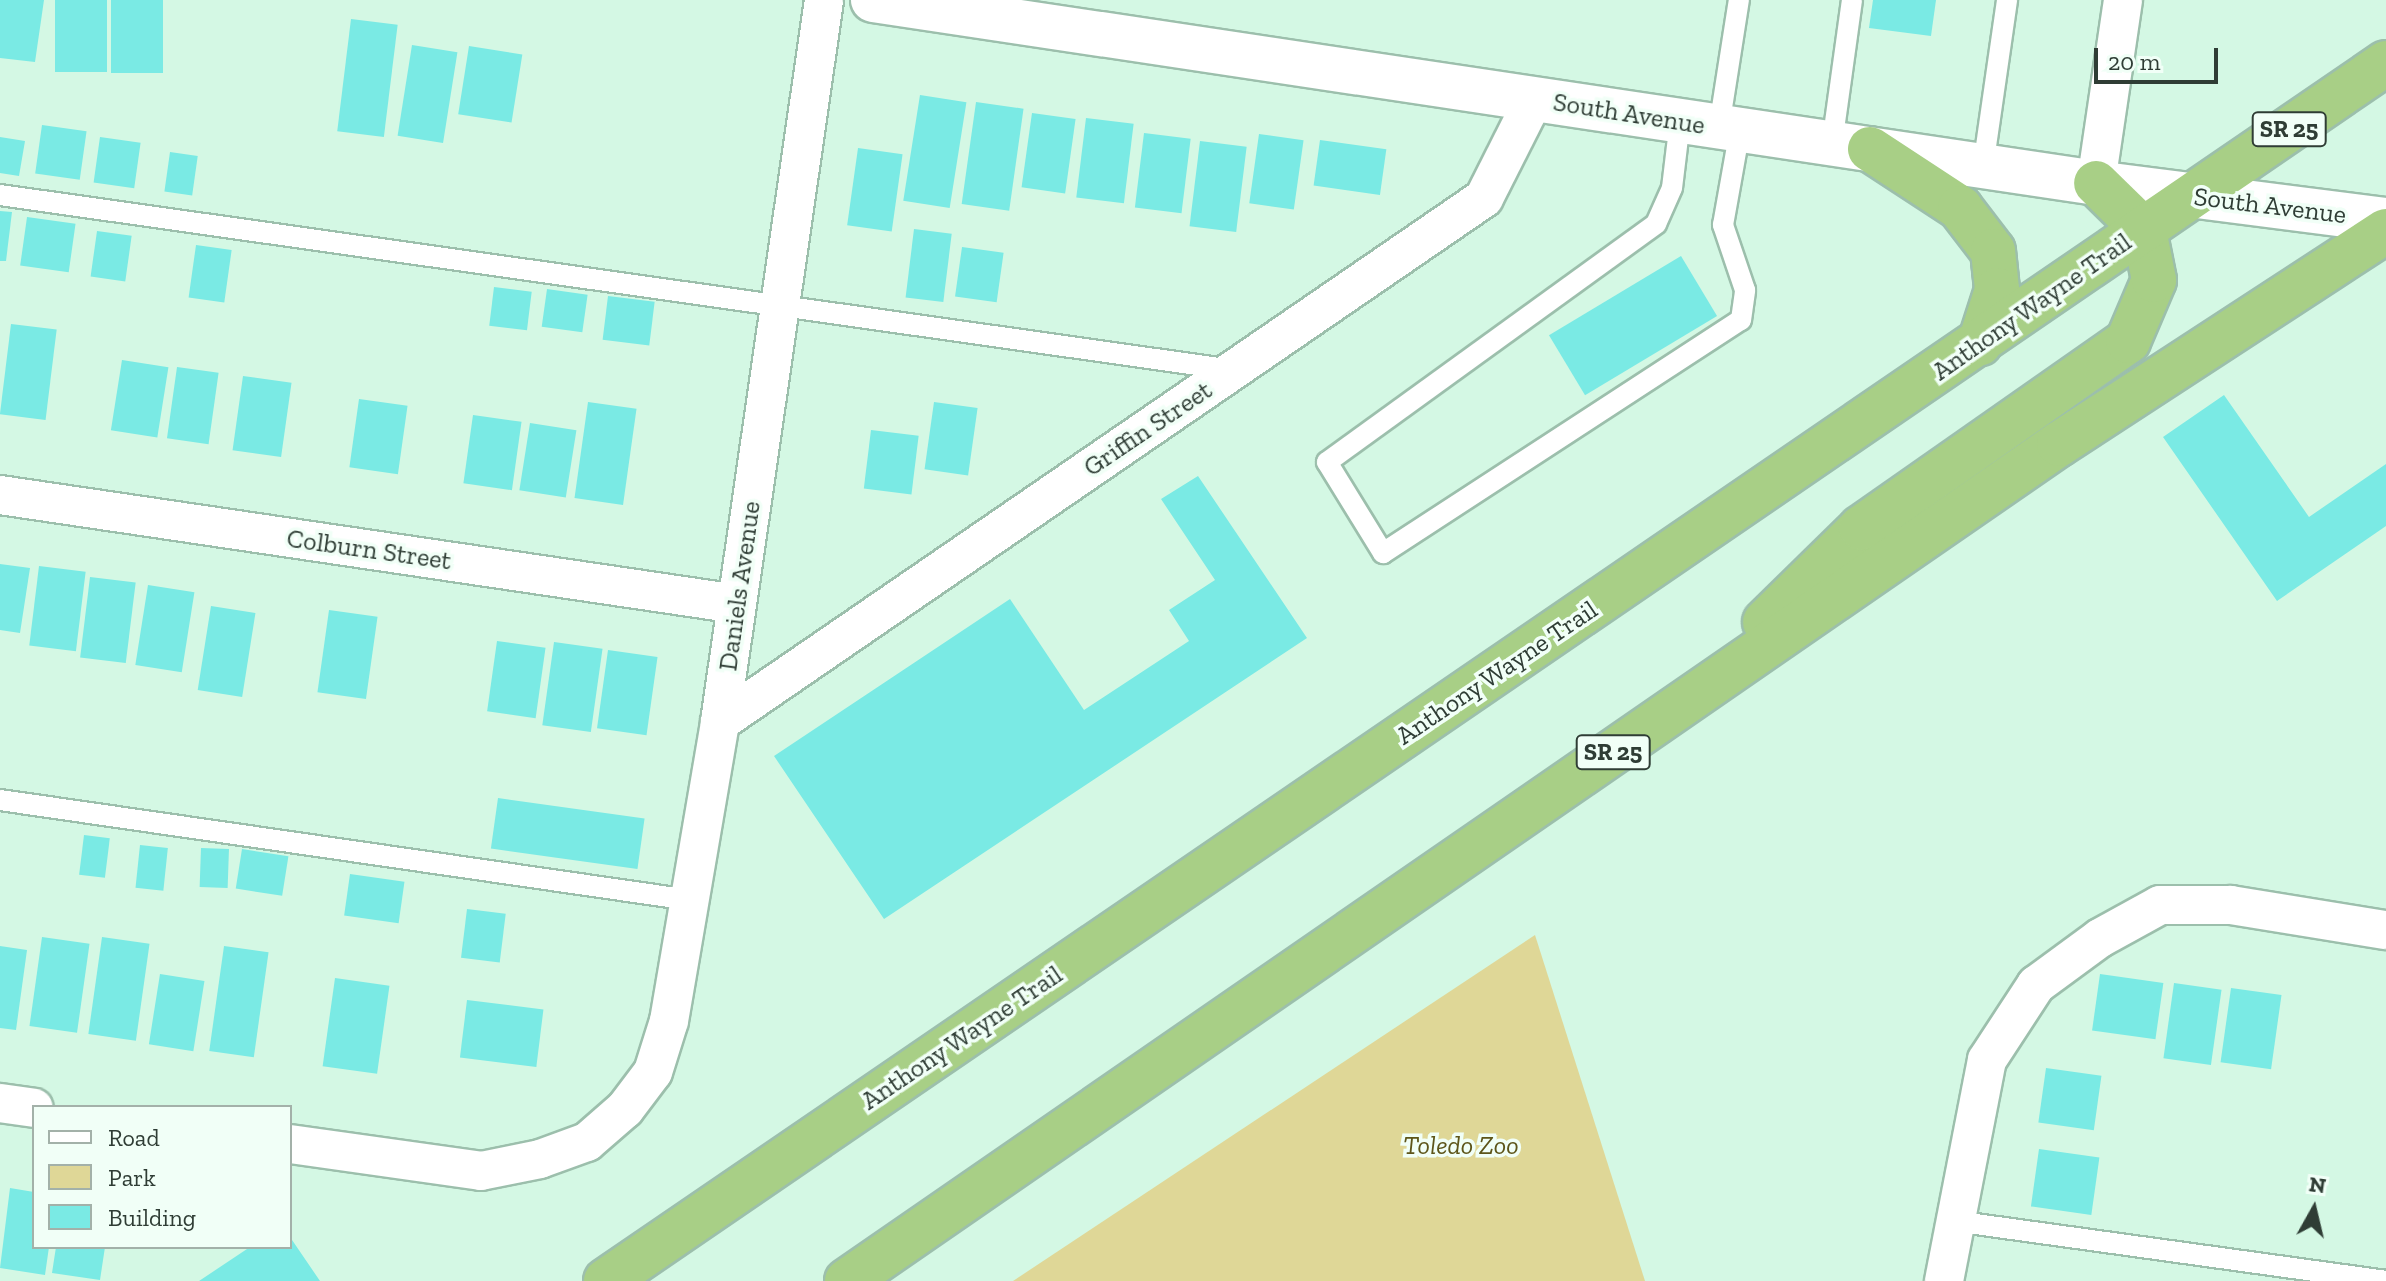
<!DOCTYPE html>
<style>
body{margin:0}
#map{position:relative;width:2386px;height:1281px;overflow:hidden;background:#d4f8e4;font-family:"Zilla Slab",serif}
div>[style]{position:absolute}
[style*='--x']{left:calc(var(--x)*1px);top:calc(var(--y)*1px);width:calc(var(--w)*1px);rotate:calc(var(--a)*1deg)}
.green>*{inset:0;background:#dfd797}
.building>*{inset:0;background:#7aeae4;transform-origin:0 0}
.roads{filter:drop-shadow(2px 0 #9cbfac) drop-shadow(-2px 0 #9cbfac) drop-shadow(0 2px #9cbfac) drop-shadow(0 -2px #9cbfac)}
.service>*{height:20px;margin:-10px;padding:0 10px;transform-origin:10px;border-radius:10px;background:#fff}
.minor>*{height:38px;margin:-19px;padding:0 19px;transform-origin:19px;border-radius:19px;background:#fff}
.tertiary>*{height:44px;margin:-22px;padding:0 22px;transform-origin:22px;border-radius:22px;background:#fff}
.trunk>*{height:44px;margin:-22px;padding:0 22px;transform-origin:22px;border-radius:22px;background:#a8cf86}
span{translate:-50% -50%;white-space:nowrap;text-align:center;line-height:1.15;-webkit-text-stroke:7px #f1fff7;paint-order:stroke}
.shield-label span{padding:2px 6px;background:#f1fff7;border:2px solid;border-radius:6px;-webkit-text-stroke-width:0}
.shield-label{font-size:24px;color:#2f3d35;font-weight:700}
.street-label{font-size:26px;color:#2f3d35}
.park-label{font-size:26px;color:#5d5519;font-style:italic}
.legend{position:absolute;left:32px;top:1105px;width:260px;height:144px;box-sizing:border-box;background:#f1fff7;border:2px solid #a3b1a9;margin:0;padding:10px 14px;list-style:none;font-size:24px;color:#2f3d35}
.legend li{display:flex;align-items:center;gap:16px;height:40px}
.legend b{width:40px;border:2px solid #a3b1a9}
.north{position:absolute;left:2274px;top:1169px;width:80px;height:80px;-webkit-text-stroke:6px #f1fff7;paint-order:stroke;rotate:8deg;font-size:22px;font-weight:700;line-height:32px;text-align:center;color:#2f3d35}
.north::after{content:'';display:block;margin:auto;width:28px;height:36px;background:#2f3d35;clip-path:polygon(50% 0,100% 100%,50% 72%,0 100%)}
.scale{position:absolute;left:2094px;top:48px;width:124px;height:36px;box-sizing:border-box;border:4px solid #2f3d35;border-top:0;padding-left:10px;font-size:24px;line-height:28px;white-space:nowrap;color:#2f3d35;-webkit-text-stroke:6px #f1fff7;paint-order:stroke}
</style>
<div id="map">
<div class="green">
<i style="clip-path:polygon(1535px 935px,1645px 1281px,1013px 1281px)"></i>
</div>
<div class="building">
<i style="clip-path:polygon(0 0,44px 0,35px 62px,0 58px)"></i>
<i style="left:55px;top:0;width:52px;height:72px"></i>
<i style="left:111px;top:0;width:52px;height:73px"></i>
<i style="clip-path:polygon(1873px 0,1936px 0,1931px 36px,1869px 28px)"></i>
<i style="left:351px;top:19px;width:47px;height:113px;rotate:7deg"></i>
<i style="left:412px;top:45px;width:46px;height:92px;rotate:9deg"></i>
<i style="left:469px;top:46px;width:54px;height:69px;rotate:9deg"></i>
<i style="left:920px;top:95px;width:47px;height:107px;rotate:9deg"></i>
<i style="left:976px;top:102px;width:48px;height:103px;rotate:8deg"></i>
<i style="left:1032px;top:113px;width:44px;height:75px;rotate:8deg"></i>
<i style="left:1086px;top:118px;width:48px;height:80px;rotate:7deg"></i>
<i style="left:42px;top:125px;width:45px;height:49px;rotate:8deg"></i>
<i style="left:1144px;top:133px;width:47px;height:75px;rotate:7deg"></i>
<i style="left:1259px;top:134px;width:45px;height:70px;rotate:8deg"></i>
<i style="clip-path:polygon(0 137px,25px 141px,19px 176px,0 173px)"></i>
<i style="left:100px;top:137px;width:41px;height:46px;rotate:8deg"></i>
<i style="left:1320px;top:140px;width:67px;height:46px;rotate:8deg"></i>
<i style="left:1200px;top:141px;width:47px;height:86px;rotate:7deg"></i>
<i style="left:858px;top:148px;width:45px;height:78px;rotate:8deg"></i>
<i style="left:170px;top:152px;width:28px;height:40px;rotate:8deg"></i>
<i style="clip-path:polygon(0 211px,12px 212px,6px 261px,0 261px)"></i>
<i style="left:27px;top:217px;width:49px;height:49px;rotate:8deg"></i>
<i style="left:914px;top:229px;width:38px;height:69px;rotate:7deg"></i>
<i style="left:97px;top:231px;width:35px;height:46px;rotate:8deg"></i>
<i style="left:196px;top:245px;width:36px;height:53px;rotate:8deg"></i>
<i style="left:962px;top:247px;width:42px;height:50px;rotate:8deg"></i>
<i style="left:1681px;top:256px;width:70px;height:154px;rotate:59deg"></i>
<i style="left:494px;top:287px;width:38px;height:39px;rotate:7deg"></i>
<i style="left:547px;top:289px;width:41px;height:38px;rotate:8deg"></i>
<i style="left:608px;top:296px;width:47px;height:44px;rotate:7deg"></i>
<i style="left:11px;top:324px;width:46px;height:91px;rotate:7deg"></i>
<i style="left:122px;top:360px;width:47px;height:71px;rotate:9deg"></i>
<i style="left:177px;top:367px;width:42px;height:72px;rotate:8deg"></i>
<i style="left:243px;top:376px;width:49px;height:75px;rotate:8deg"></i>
<i style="clip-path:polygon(2224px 395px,2309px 517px,2386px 464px,2386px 526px,2277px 601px,2163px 437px)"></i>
<i style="left:359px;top:399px;width:49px;height:69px;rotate:8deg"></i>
<i style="left:588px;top:402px;width:49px;height:97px;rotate:8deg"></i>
<i style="left:934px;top:402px;width:44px;height:68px;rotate:8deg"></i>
<i style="left:473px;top:415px;width:49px;height:69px;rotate:8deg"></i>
<i style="left:530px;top:423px;width:47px;height:68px;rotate:9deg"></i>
<i style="left:871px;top:430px;width:48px;height:59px;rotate:7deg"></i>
<i style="clip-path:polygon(1198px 476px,1307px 638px,884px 919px,774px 756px,1010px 599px,1084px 710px,1189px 641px,1169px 610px,1215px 580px,1161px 499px)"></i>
<i style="clip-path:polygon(0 564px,30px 568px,20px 633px,0 630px)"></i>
<i style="left:39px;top:566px;width:47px;height:80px;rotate:7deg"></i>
<i style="left:90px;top:577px;width:46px;height:81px;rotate:7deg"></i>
<i style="left:148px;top:585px;width:47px;height:81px;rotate:9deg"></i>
<i style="left:211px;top:606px;width:45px;height:85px;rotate:9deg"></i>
<i style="left:329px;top:610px;width:49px;height:83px;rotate:8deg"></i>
<i style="left:497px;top:641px;width:49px;height:71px;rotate:8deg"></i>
<i style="left:554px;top:642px;width:49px;height:84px;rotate:8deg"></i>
<i style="left:608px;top:650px;width:50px;height:79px;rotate:8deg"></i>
<i style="left:498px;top:798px;width:148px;height:51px;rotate:8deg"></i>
<i style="left:84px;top:835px;width:26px;height:40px;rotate:7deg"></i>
<i style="left:140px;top:845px;width:28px;height:43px;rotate:6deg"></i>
<i style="left:201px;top:848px;width:28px;height:39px;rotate:2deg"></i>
<i style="left:242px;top:849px;width:47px;height:40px;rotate:9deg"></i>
<i style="left:350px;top:874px;width:55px;height:42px;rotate:8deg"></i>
<i style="left:467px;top:909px;width:39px;height:49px;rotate:7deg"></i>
<i style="left:42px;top:937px;width:48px;height:90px;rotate:8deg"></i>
<i style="left:102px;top:937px;width:48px;height:98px;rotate:8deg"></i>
<i style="clip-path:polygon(0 946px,27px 950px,16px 1030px,0 1028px)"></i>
<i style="left:224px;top:946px;width:45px;height:106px;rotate:8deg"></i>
<i style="left:160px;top:974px;width:45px;height:71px;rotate:9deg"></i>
<i style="left:2100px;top:974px;width:64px;height:57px;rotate:8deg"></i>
<i style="left:335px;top:978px;width:55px;height:89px;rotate:8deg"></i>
<i style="left:2174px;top:983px;width:48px;height:76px;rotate:8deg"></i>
<i style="left:2231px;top:988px;width:51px;height:75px;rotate:8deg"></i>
<i style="left:467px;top:1000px;width:77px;height:58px;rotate:7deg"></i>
<i style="left:2046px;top:1068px;width:56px;height:55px;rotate:8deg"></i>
<i style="left:2039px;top:1149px;width:61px;height:58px;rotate:8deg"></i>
<i style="clip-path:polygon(10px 1188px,34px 1192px,34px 1247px,49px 1247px,45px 1275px,0 1268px)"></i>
<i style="clip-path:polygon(290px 1237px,320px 1281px,199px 1281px,250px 1247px,290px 1247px)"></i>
<i style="clip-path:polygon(56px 1247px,105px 1247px,100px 1280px,52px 1273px)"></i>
</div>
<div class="roads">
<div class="service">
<i style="--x:1680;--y:121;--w:67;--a:96.8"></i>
<i style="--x:1672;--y:188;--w:39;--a:114"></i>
<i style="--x:1656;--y:224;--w:406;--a:144.1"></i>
<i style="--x:1327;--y:462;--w:107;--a:58.4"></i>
<i style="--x:1383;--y:553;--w:427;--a:-33.1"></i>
<i style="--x:1741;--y:320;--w:30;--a:-82"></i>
<i style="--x:1745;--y:290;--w:69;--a:-108.7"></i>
<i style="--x:1723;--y:225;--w:97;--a:-79.9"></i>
<i style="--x:1719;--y:127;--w:129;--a:-81.1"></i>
<i style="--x:1832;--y:144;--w:145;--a:-82.1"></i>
<i style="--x:1983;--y:167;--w:169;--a:-81.8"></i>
<i style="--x:0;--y:195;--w:1244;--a:8.08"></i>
<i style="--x:0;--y:800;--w:697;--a:8.25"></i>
<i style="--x:1954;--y:1221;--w:436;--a:7.9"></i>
</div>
<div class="minor">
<i style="--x:2096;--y:183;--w:185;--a:-81.6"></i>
<i style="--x:0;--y:495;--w:745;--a:8.41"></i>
<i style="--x:720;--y:722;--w:926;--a:-34.44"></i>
<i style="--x:1484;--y:198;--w:111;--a:-63.2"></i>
<i style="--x:0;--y:1103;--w:34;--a:8"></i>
<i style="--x:290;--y:1144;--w:193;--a:8"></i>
<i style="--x:481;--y:1171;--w:60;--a:-11.5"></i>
<i style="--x:540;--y:1159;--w:50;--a:-19.9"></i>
<i style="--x:587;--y:1142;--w:50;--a:-41"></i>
<i style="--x:625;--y:1109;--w:46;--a:-52.9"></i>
<i style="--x:653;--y:1072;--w:53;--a:-72.6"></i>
<i style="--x:669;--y:1021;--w:303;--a:-80.3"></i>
<i style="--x:720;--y:722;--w:729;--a:-81.8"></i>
<i style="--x:1944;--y:1281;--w:225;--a:-79"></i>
<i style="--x:1987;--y:1060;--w:90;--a:-56.8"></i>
<i style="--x:2036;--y:985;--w:79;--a:-36.3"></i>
<i style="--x:2100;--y:938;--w:68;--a:-28.8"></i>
<i style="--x:2160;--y:905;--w:71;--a:0"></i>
<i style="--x:2231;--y:905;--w:157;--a:9.2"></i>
</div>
<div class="tertiary">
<i style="--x:873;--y:0;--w:1237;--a:8.51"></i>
<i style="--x:2096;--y:183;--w:292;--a:7.3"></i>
</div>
<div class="trunk">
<i style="--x:1870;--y:149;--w:108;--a:33.2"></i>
<i style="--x:1960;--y:208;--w:54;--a:52.5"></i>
<i style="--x:1993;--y:251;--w:39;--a:84"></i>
<i style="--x:1997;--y:290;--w:56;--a:107.8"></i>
<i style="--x:1765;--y:622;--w:134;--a:-44.4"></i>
<i style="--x:1861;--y:528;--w:326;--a:-35"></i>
<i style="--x:2128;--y:341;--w:66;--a:-66.9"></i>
<i style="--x:2154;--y:280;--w:51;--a:-101.3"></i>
<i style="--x:2144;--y:230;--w:67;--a:-135.6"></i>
<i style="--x:606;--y:1281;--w:2157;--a:-34.38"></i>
<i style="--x:847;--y:1281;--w:1473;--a:-34.63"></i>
<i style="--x:2059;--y:444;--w:390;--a:-33.1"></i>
</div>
</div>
<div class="shield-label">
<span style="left:2289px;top:129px">SR 25</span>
<span style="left:1613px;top:752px">SR 25</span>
</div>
<div class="street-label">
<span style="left:1629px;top:114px;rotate:9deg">South Avenue</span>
<span style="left:2270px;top:206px;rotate:7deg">South Avenue</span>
<span style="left:2032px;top:307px;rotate:-35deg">Anthony Wayne Trail</span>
<span style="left:1148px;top:429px;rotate:-34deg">Griffin Street</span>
<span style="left:369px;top:550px;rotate:8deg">Colburn Street</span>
<span style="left:740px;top:586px;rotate:-82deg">Daniels Avenue</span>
<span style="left:1497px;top:673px;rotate:-34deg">Anthony Wayne Trail</span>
<span style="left:962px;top:1038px;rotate:-34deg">Anthony Wayne Trail</span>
</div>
<div class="park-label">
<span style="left:1461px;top:1146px">Toledo Zoo</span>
</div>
<ul class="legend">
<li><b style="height:10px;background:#fff"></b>Road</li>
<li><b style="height:22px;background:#dfd797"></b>Park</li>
<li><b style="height:22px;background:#7aeae4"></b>Building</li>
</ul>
<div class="north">N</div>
<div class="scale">20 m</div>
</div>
